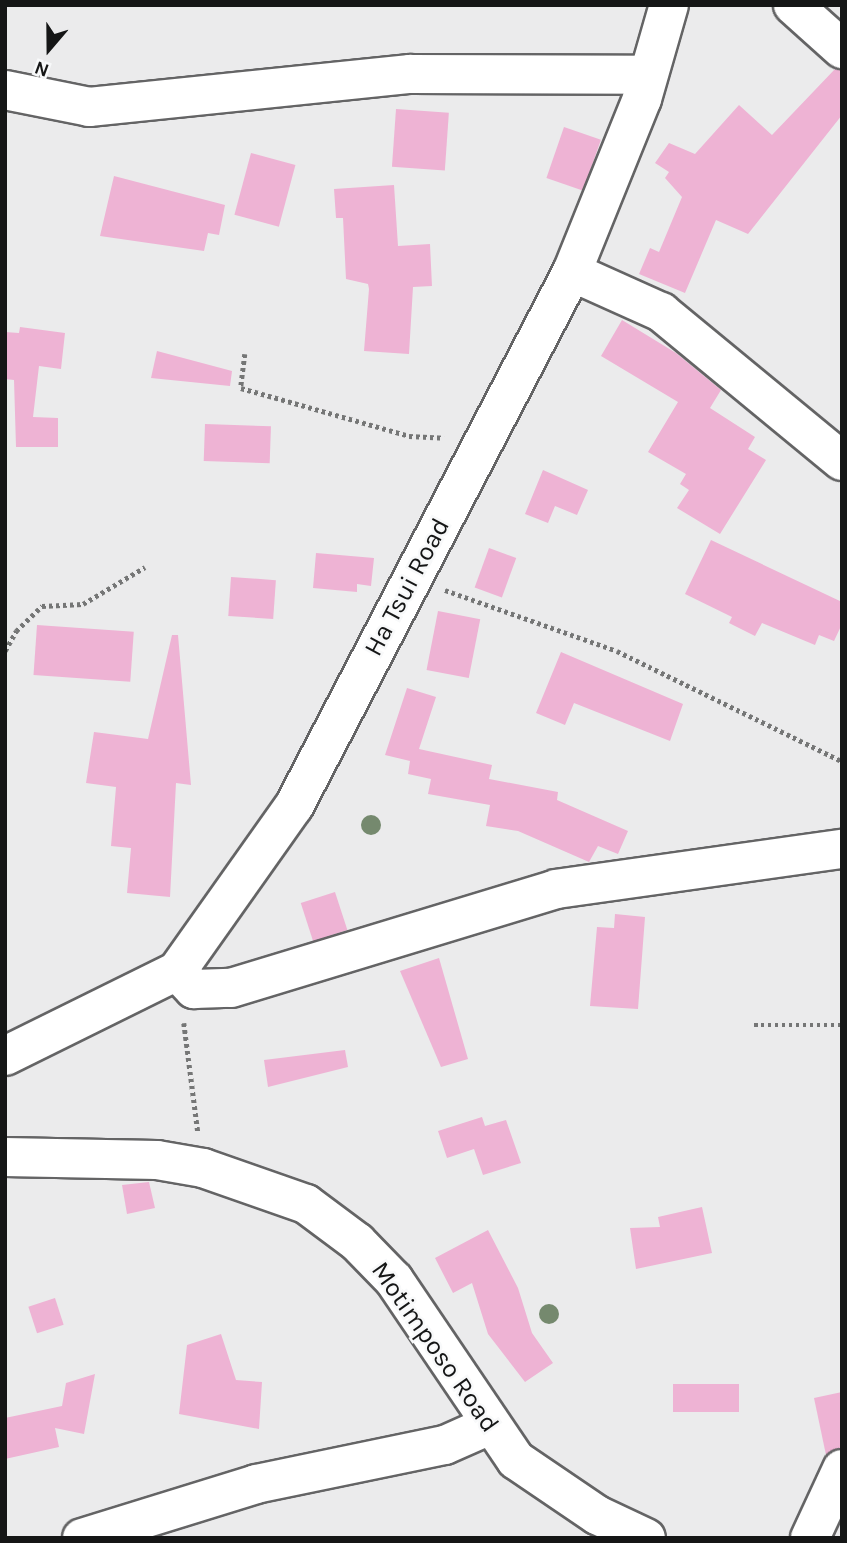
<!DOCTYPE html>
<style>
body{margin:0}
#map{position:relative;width:847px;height:1543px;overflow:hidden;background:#ebebec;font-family:Karla,sans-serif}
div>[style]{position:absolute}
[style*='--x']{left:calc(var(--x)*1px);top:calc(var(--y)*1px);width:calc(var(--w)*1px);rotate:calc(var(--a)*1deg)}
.building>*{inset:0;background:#eeb3d4;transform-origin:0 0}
.path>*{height:4.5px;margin-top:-2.25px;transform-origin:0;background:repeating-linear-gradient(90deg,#757676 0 3.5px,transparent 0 7px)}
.roads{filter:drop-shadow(2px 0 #646465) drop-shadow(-2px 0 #646465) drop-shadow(0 2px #646465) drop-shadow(0 -2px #646465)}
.minor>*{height:38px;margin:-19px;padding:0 19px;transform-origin:19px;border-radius:19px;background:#fff}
.trees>*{width:20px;height:20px;margin:-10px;border-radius:50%;background:#75896e}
span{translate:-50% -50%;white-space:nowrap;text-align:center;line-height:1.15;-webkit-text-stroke:5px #f8f9fa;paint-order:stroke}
.street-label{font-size:26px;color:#151616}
.frame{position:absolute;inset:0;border:7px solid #151616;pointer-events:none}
.north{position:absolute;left:14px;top:14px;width:70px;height:70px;-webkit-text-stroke:5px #f8f9fa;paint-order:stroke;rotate:200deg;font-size:19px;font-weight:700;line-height:28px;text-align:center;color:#151616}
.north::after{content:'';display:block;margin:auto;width:24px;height:32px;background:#151616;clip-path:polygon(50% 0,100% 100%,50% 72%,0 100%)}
</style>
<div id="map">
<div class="building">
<i style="clip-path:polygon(835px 69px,842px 70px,842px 115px,748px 234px,716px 220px,685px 293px,639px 274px,650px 248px,659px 252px,682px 197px,665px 178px,669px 172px,655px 163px,669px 143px,695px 154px,739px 105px,772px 135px)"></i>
<i style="left:396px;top:109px;width:53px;height:58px;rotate:4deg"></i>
<i style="left:564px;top:127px;width:39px;height:54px;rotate:19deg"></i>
<i style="left:251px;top:153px;width:46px;height:64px;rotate:15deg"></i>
<i style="clip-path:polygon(114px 176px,225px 205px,219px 235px,208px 233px,204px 251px,100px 236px)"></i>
<i style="clip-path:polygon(394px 185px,398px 246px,430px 244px,432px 286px,413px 287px,409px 354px,364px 351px,369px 289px,368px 284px,346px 279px,343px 218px,336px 218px,334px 189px)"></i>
<i style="clip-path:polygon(622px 320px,676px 353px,721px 390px,710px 408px,755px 437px,748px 449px,766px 460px,720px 534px,677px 508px,689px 490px,680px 484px,686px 474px,648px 452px,678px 402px,601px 356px)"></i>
<i style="clip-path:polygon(20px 327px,65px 333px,61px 369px,39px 366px,33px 417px,58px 418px,58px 447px,16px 447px,14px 380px,5px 379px,5px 332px,19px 333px)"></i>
<i style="clip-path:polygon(157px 351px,232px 371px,230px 386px,151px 378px)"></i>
<i style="left:205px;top:424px;width:66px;height:37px;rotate:2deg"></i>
<i style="clip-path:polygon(543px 470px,588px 490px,577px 515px,555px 506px,548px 523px,525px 514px)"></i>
<i style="clip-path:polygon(711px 540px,842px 602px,842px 624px,834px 641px,819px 635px,815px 645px,762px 623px,755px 636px,729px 623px,732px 617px,685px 594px)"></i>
<i style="left:489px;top:548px;width:29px;height:42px;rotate:20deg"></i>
<i style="clip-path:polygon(316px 553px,374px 558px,371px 586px,357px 584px,357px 592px,313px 588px)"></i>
<i style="left:231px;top:577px;width:45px;height:39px;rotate:4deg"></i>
<i style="left:438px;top:611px;width:43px;height:60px;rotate:11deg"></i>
<i style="left:37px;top:625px;width:97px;height:50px;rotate:4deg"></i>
<i style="clip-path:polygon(172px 635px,178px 635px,191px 785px,176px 783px,170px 897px,127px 893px,131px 848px,111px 846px,116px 787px,86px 783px,94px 732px,148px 739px)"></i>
<i style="clip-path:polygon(561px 652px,683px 704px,670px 741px,574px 703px,565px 725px,536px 713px)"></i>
<i style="clip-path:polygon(407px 688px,436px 697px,419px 749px,492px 765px,489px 779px,558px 792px,557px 800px,628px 831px,618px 854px,598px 846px,589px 862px,518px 831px,486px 826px,490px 805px,428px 794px,431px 779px,408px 774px,410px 761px,385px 755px)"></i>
<i style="left:335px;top:892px;width:40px;height:36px;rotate:72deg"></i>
<i style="clip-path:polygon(615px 914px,645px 917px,638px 1009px,590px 1006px,597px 927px,614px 928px)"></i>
<i style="clip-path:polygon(439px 958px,468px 1059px,441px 1067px,400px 971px)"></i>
<i style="clip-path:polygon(345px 1050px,348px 1067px,268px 1087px,264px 1060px)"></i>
<i style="clip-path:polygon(482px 1117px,485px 1126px,506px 1120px,521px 1163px,483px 1175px,474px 1149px,447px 1158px,438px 1131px)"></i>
<i style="clip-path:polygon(149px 1182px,155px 1208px,127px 1214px,122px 1185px)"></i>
<i style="clip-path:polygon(702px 1207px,712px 1253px,636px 1269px,630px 1228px,660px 1227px,658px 1217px)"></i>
<i style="clip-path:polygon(488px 1230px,518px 1288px,532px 1333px,553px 1363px,525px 1382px,488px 1334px,472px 1283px,453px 1293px,435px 1258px)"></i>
<i style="left:55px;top:1298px;width:28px;height:28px;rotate:72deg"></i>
<i style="clip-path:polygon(221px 1334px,236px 1380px,262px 1382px,259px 1429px,179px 1414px,187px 1345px)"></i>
<i style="clip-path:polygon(95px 1374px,84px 1434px,55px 1428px,59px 1447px,5px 1459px,5px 1418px,62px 1406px,66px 1383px)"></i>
<i style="left:673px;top:1384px;width:66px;height:28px"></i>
<i style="clip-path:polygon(842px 1392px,842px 1447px,826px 1455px,814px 1398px)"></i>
</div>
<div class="path">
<i style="--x:245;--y:354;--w:34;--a:97"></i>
<i style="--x:241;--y:388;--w:175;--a:15.9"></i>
<i style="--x:409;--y:436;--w:35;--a:3"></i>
<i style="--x:445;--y:590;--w:182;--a:19.5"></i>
<i style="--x:617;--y:651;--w:250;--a:26.1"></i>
<i style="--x:5;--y:651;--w:23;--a:-61"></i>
<i style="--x:16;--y:631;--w:36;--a:-44"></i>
<i style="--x:42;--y:606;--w:41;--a:-2.8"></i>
<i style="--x:83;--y:604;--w:72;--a:-30.8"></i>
<i style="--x:184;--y:1023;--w:110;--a:82.7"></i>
<i style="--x:754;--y:1025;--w:88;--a:0"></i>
</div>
<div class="roads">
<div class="minor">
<i style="--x:793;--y:5;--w:66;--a:41.9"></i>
<i style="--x:5;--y:90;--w:86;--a:11.4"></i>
<i style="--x:89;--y:107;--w:323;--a:-5.9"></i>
<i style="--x:410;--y:74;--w:238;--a:0.2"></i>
<i style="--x:572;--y:272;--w:98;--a:24.2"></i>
<i style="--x:661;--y:312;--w:234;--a:39.5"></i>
<i style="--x:177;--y:971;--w:25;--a:47"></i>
<i style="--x:194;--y:989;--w:37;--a:-2"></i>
<i style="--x:231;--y:988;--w:340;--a:-16.9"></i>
<i style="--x:556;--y:889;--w:289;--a:-8"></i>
<i style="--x:5;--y:1056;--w:192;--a:-26.3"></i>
<i style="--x:177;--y:971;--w:202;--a:-54.7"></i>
<i style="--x:294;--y:806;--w:602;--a:-62.5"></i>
<i style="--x:572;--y:272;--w:187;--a:-68"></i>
<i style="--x:642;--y:99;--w:98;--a:-74"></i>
<i style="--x:5;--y:1157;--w:152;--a:1.1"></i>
<i style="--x:157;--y:1160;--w:47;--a:9.9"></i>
<i style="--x:203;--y:1168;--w:109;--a:19.3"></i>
<i style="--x:306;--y:1204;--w:64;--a:36.7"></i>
<i style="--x:357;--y:1242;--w:53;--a:45.8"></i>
<i style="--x:394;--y:1280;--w:217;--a:55.9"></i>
<i style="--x:516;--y:1460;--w:98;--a:34.2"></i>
<i style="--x:597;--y:1515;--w:54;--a:25.1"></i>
<i style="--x:82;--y:1538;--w:182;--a:-17.2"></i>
<i style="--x:256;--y:1484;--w:193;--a:-11.7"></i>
<i style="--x:445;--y:1445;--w:49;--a:-24"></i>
<i style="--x:810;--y:1538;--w:76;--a:-65.1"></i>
</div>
</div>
<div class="trees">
<i style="left:371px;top:825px"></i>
<i style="left:549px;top:1314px"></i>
</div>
<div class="street-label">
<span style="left:407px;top:587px;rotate:-62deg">Ha Tsui Road</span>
<span style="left:435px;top:1347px;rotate:55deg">Motimposo Road</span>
</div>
<div class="frame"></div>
<div class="north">N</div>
</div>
